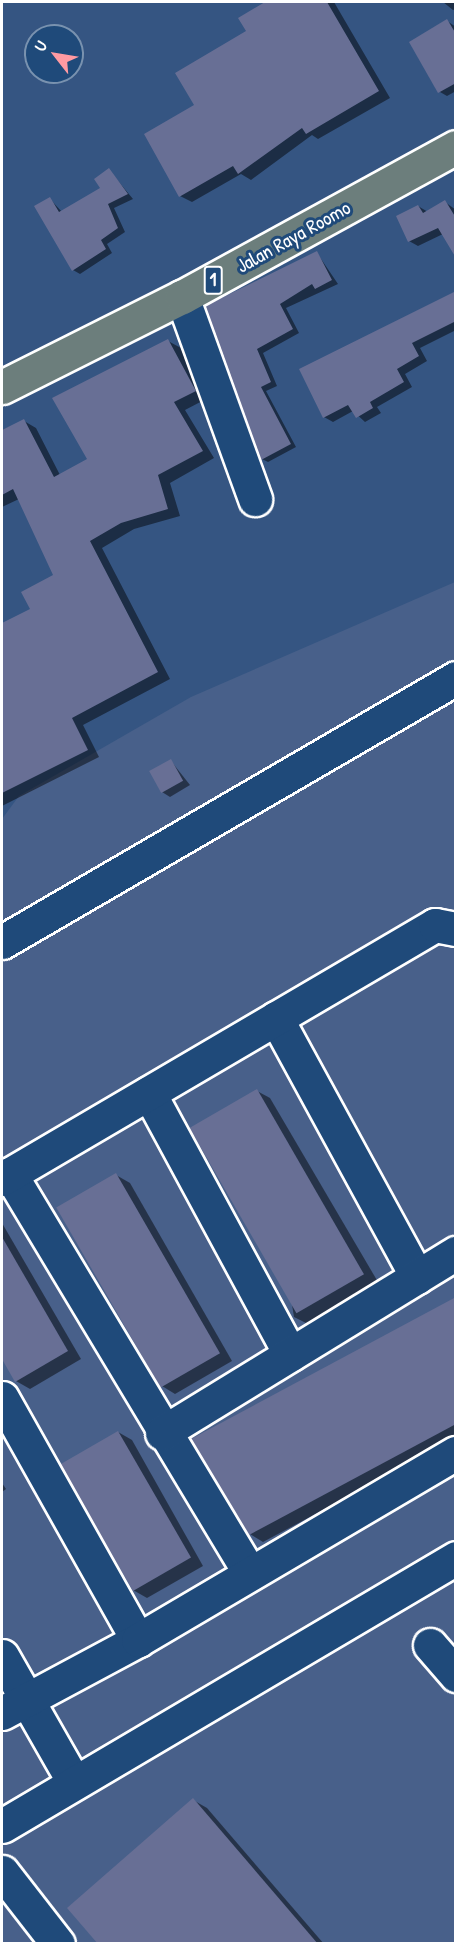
<!DOCTYPE html>
<style>
body{margin:0}
#map{position:relative;width:457px;height:1945px;overflow:hidden;background:#355582;font-family:"Patrick Hand",sans-serif}
div>[style]{position:absolute}
[style*='--x']{left:calc(var(--x)*1px);top:calc(var(--y)*1px);width:calc(var(--w)*1px);rotate:calc(var(--a)*1deg)}
.built>*{inset:0;background:#48608a}
.shadow>*{inset:0;background:#0007}
.building>*{inset:0;background:#686f95;transform-origin:0 0}
.roads{filter:drop-shadow(2px 0 #fff) drop-shadow(-2px 0 #fff) drop-shadow(0 2px #fff) drop-shadow(0 -2px #fff)}
.minor>*{height:33px;margin:-16.5px;padding:0 16.5px;transform-origin:16.5px;border-radius:16.5px;background:#1f4a7a}
.highway>*{height:33px;margin:-16.5px;padding:0 16.5px;transform-origin:16.5px;border-radius:16.5px;background:#6c7e7c}
span{translate:-50% -50%;white-space:nowrap;text-align:center;line-height:1.15;-webkit-text-stroke:6px #1f4a7a;paint-order:stroke}
.shield-label span{padding:2px 4px;background:#1f4a7a;border:2px solid;border-radius:4px;-webkit-text-stroke-width:0}
.shield-label{font-size:18px;color:#fff;font-weight:700}
.street-label{font-size:20px;color:#fff}
.frame{position:absolute;inset:0;border:3px solid #fff;pointer-events:none}
.north{position:absolute;left:24px;top:24px;width:60px;height:60px;box-sizing:border-box;background:#1f4a7a;border:2px solid #7992af;border-radius:50%;rotate:301deg;font-size:16px;font-weight:700;line-height:24px;text-align:center;color:#fff}
.north::after{content:'';display:block;margin:auto;width:21px;height:27px;background:#ff9aa2;clip-path:polygon(50% 0,100% 100%,50% 72%,0 100%)}
</style>
<div id="map">
<div class="built">
<i style="clip-path:polygon(455px 582px,455px 1943px,2px 1943px,2px 819px,19px 796px,191px 697px)"></i>
</div>
<div class="shadow">
<i style="clip-path:polygon(268px 2px,334px 2px,390px 98px,318px 139px,312px 135px,251px 180px,241px 174px,192px 202px,180px 196px,196px 106px,248px 32px,240px 18px)"></i>
<i style="clip-path:polygon(443px 2px,456px 2px,456px 9px,453px 10px)"></i>
<i style="clip-path:polygon(447px 21px,456px 27px,456px 91px,447px 96px,440px 92px)"></i>
<i style="clip-path:polygon(109px 170px,133px 199px,114px 208px,125px 232px,107px 244px,112px 253px,80px 274px,73px 270px,50px 199px,62px 212px,103px 189px)"></i>
<i style="clip-path:polygon(445px 202px,456px 210px,456px 255px,443px 234px,418px 246px,409px 241px,418px 206px,428px 212px)"></i>
<i style="clip-path:polygon(317px 253px,338px 284px,286px 308px,299px 333px,263px 353px,277px 386px,266px 391px,296px 447px,268px 462px,262px 459px,207px 306px)"></i>
<i style="clip-path:polygon(456px 292px,456px 330px,420px 348px,427px 361px,405px 374px,412px 387px,377px 407px,381px 413px,365px 422px,353px 411px,333px 422px,324px 417px)"></i>
<i style="clip-path:polygon(168px 341px,181px 348px,208px 398px,185px 410px,214px 458px,170px 483px,180px 516px,134px 529px,102px 548px,170px 679px,83px 725px,99px 757px,2px 806px,2px 625px,32px 610px,55px 576px,19px 499px,2px 507px,2px 430px,24px 421px,36px 428px,60px 475px,89px 460px)"></i>
<i style="clip-path:polygon(171px 761px,190px 785px,170px 797px,162px 792px)"></i>
<i style="clip-path:polygon(257px 1091px,270px 1098px,378px 1282px,308px 1324px,294px 1317px)"></i>
<i style="clip-path:polygon(116px 1175px,130px 1183px,232px 1361px,175px 1394px,162px 1386px,59px 1208px)"></i>
<i style="clip-path:polygon(2px 1223px,81px 1359px,30px 1389px,16px 1381px,2px 1356px)"></i>
<i style="clip-path:polygon(456px 1298px,456px 1439px,263px 1542px,250px 1534px)"></i>
<i style="clip-path:polygon(118px 1432px,132px 1440px,203px 1566px,147px 1598px,133px 1590px)"></i>
<i style="clip-path:polygon(2px 1483px,6px 1489px,2px 1492px)"></i>
<i style="clip-path:polygon(193px 1800px,207px 1808px,324px 1944px,100px 1944px)"></i>
</div>
<div class="building">
<i style="clip-path:polygon(265px 2px,327px 2px,379px 91px,306px 134px,302px 128px,238px 174px,233px 166px,179px 197px,144px 134px,194px 105px,175px 73px,246px 31px,238px 18px)"></i>
<i style="clip-path:polygon(447px 19px,456px 34px,456px 83px,438px 93px,409px 42px)"></i>
<i style="clip-path:polygon(109px 168px,128px 194px,108px 204px,118px 228px,101px 240px,106px 249px,72px 271px,34px 206px,50px 197px,59px 212px,100px 188px,94px 179px)"></i>
<i style="clip-path:polygon(445px 200px,456px 218px,456px 258px,438px 228px,408px 242px,396px 216px,418px 205px,423px 213px)"></i>
<i style="clip-path:polygon(317px 251px,332px 280px,315px 289px,312px 284px,280px 304px,293px 329px,257px 349px,271px 382px,261px 387px,291px 444px,261px 460px,205px 306px)"></i>
<i style="clip-path:polygon(456px 291px,456px 321px,412px 343px,419px 356px,397px 369px,404px 382px,370px 402px,373px 408px,356px 418px,348px 405px,323px 418px,299px 369px)"></i>
<i style="clip-path:polygon(168px 339px,196px 391px,174px 402px,203px 451px,158px 475px,168px 509px,121px 523px,90px 541px,158px 672px,72px 718px,88px 750px,2px 793px,2px 623px,30px 609px,21px 592px,53px 575px,13px 489px,2px 495px,2px 430px,24px 419px,54px 477px,87px 459px,52px 398px)"></i>
<i style="left:171px;top:759px;width:25px;height:25px;rotate:61deg"></i>
<i style="left:257px;top:1089px;width:214px;height:78px;rotate:60deg"></i>
<i style="left:116px;top:1173px;width:208px;height:69px;rotate:60deg"></i>
<i style="clip-path:polygon(2px 1237px,68px 1351px,15px 1382px,2px 1359px)"></i>
<i style="clip-path:polygon(456px 1297px,456px 1424px,249px 1535px,191px 1439px)"></i>
<i style="left:118px;top:1431px;width:146px;height:67px;rotate:60deg"></i>
<i style="clip-path:polygon(193px 1798px,318px 1944px,98px 1944px,67px 1908px)"></i>
</div>
<div class="roads">
<div class="minor">
<i style="--x:182;--y:297;--w:215;--a:70.1"></i>
<i style="--x:2;--y:942;--w:525;--a:-30.18"></i>
<i style="--x:276;--y:1018;--w:295;--a:61.4"></i>
<i style="--x:149;--y:1093;--w:297;--a:61.6"></i>
<i style="--x:10;--y:1174;--w:466;--a:59"></i>
<i style="--x:2;--y:1179;--w:502;--a:-30.4"></i>
<i style="--x:435;--y:925;--w:21;--a:11"></i>
<i style="--x:2;--y:1398;--w:278;--a:60.7"></i>
<i style="--x:162;--y:1433;--w:345;--a:-31.5"></i>
<i style="--x:430;--y:1645;--w:40;--a:49"></i>
<i style="--x:2;--y:1656;--w:145;--a:60.3"></i>
<i style="--x:2;--y:1713;--w:154;--a:-28.2"></i>
<i style="--x:138;--y:1640;--w:369;--a:-30.5"></i>
<i style="--x:2;--y:1826;--w:527;--a:-30.55"></i>
<i style="--x:2;--y:1872;--w:91;--a:52.1"></i>
</div>
<div class="highway">
<i style="--x:2;--y:387;--w:201;--a:-26.6"></i>
<i style="--x:182;--y:297;--w:312;--a:-28.7"></i>
</div>
</div>
<div class="shield-label">
<span style="left:213px;top:280px">1</span>
</div>
<div class="street-label">
<span style="left:293px;top:236px;rotate:-29deg">Jalan Raya Roomo</span>
</div>
<div class="frame"></div>
<div class="north">U</div>
</div>
